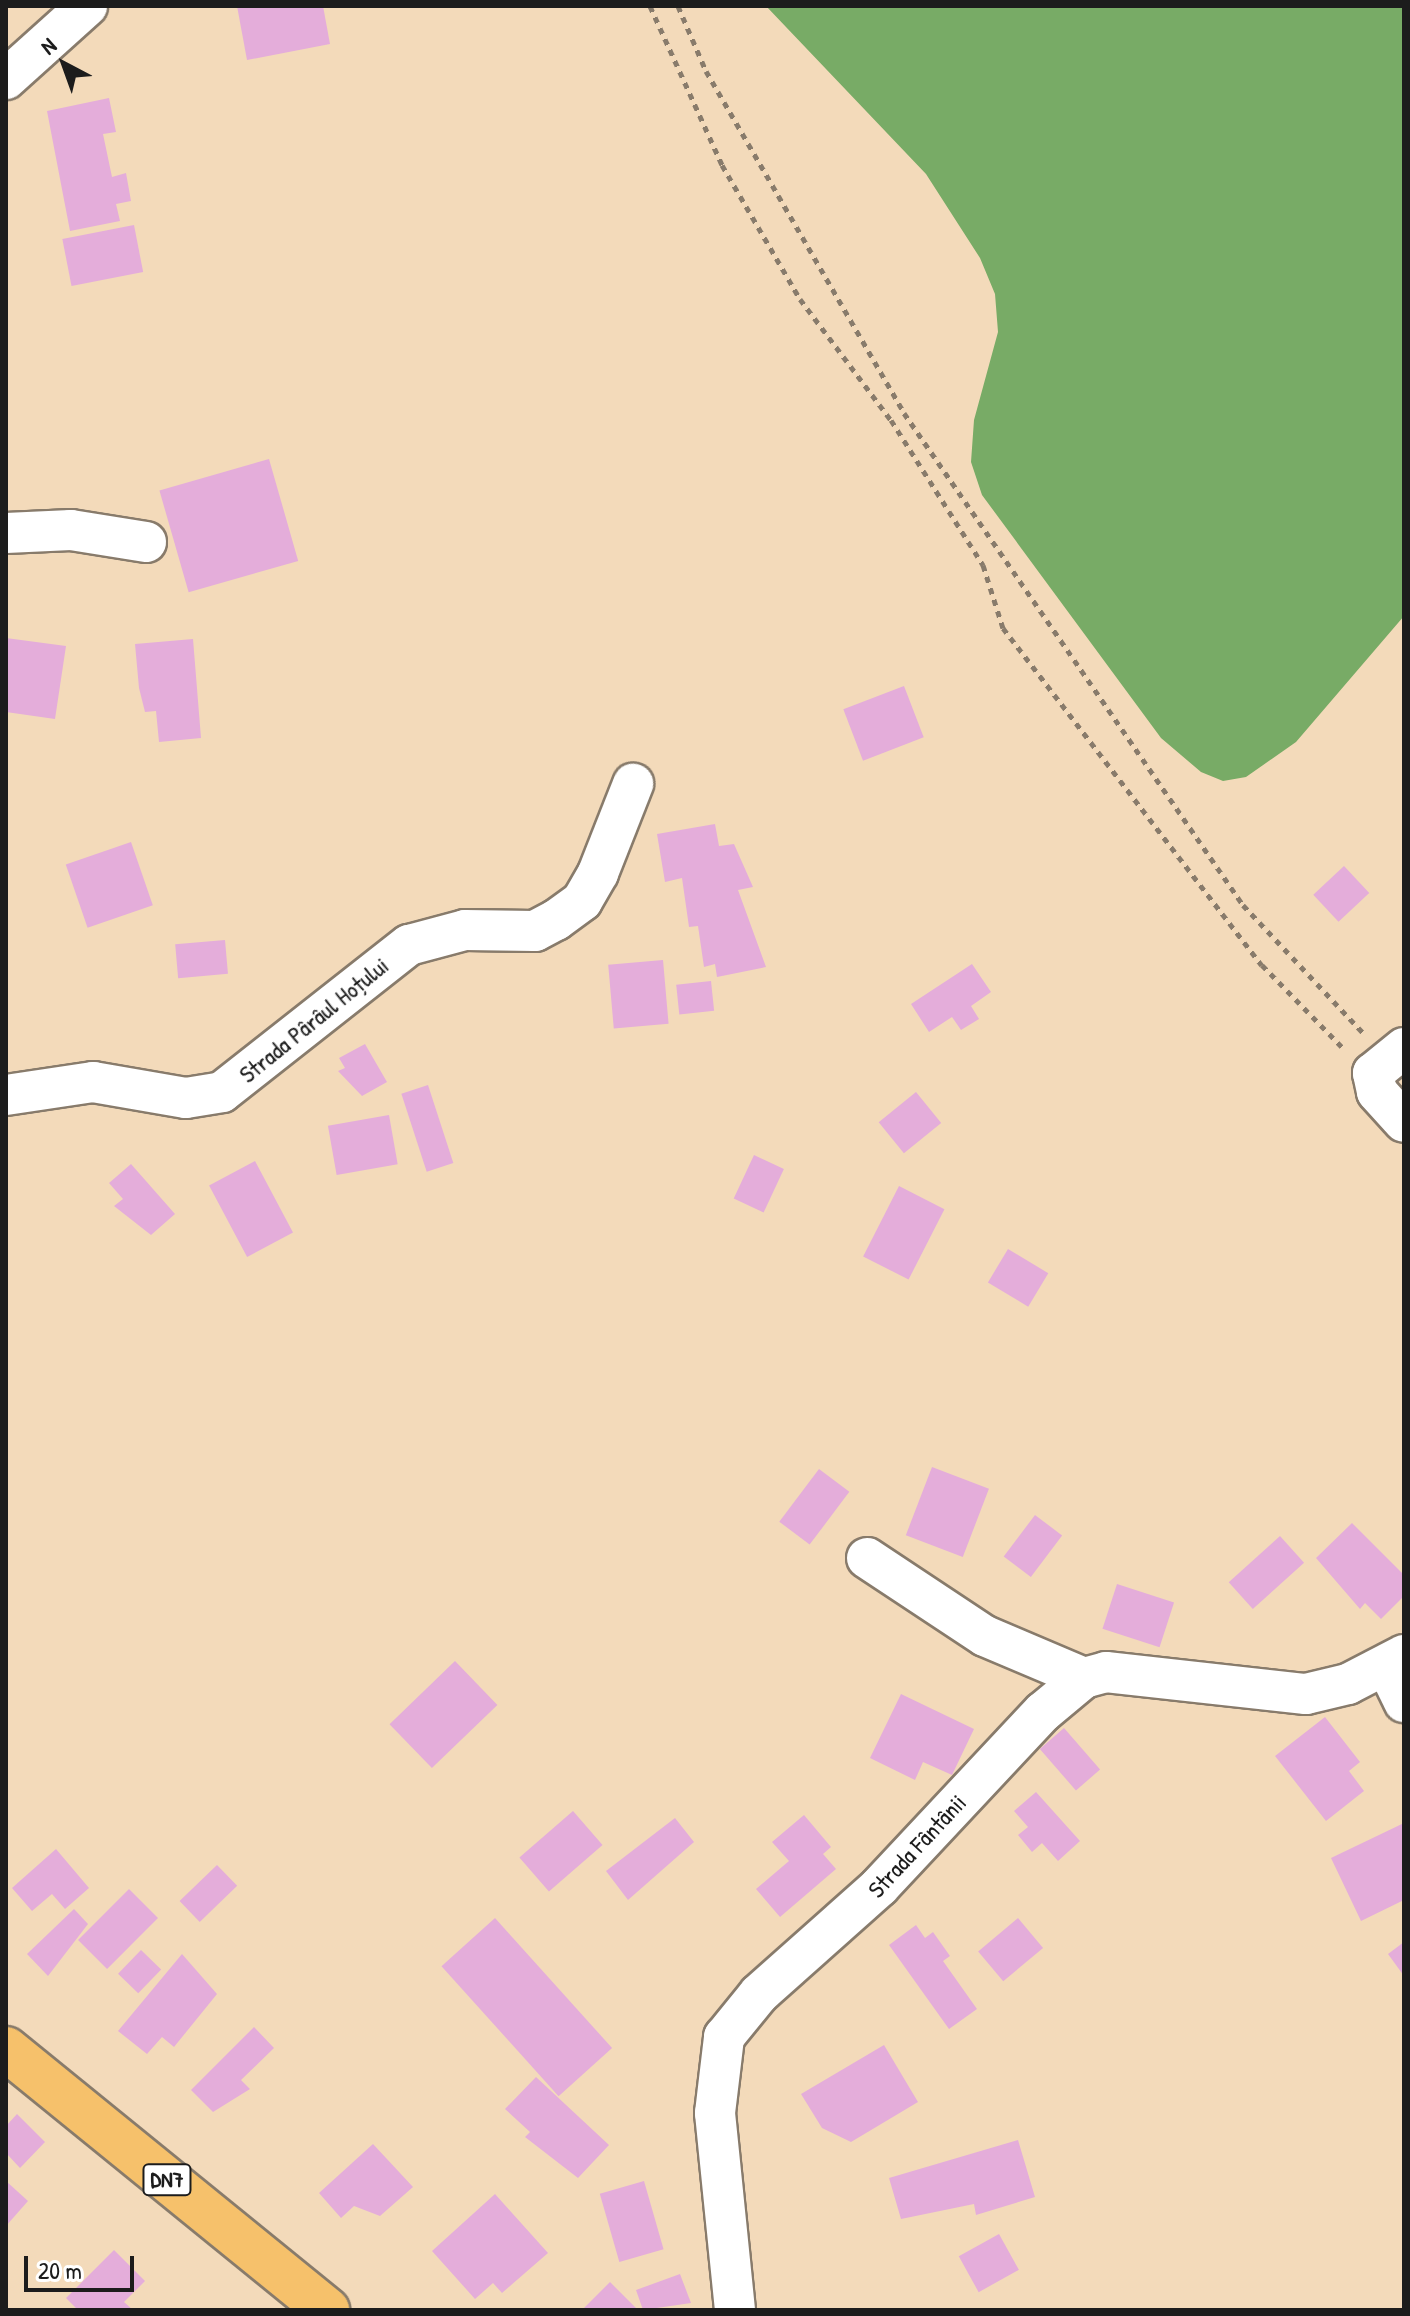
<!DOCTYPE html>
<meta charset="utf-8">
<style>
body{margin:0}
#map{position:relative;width:1410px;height:2316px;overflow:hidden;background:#f3daba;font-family:"Patrick Hand",sans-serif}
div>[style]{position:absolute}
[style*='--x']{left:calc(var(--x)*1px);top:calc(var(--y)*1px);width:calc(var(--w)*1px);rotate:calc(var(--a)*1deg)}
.forest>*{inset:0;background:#78ab66}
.building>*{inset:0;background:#e4adda;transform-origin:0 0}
.path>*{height:5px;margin-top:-2.5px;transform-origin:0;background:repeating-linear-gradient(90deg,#887b6b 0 6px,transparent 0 12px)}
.roads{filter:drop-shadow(2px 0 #887b6b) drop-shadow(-2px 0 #887b6b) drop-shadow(0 2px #887b6b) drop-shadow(0 -2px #887b6b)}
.minor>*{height:40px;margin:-20px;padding:0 20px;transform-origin:20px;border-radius:20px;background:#fff}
.highway>*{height:44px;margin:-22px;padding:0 22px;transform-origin:22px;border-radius:22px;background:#f6c16b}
span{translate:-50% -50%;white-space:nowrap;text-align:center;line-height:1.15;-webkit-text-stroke:6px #fff;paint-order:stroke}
.shield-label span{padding:2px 6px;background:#fff;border:2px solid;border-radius:6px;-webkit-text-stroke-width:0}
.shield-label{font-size:22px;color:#1c1c1c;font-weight:700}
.street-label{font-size:24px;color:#1c1c1c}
.frame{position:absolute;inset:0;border:8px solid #1c1c1c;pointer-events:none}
.north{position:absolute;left:24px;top:24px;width:80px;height:80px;-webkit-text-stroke:6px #fff;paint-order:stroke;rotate:319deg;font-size:22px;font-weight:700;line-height:32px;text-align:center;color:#1c1c1c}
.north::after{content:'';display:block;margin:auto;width:28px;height:36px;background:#1c1c1c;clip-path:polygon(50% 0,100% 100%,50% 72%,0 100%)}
.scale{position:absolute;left:24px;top:2256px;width:110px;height:36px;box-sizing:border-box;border:4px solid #1c1c1c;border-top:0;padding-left:10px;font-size:24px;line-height:28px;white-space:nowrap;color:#1c1c1c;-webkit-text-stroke:6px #fff;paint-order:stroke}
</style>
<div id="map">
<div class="forest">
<i style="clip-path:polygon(766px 6px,1404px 6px,1404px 616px,1296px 742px,1246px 777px,1223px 781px,1201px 772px,1161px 738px,982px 495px,971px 462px,974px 420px,998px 332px,995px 294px,980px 258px,926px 174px)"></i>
</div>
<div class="building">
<i style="clip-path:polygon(237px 6px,323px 6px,330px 44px,247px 60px)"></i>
<i style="clip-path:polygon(109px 98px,116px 132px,103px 134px,112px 177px,126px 173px,131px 201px,116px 204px,120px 221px,70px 231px,47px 111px)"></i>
<i style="left:134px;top:225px;width:48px;height:73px;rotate:79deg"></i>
<i style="left:269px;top:459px;width:106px;height:114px;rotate:74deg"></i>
<i style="clip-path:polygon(6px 638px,66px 646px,55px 719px,6px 712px)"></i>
<i style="clip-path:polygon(193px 639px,201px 738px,159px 742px,156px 711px,145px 712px,139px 688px,135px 644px)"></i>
<i style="left:904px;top:686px;width:55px;height:65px;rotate:69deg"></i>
<i style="clip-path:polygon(715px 824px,719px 846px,734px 844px,753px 887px,738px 890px,766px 967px,717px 977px,715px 964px,704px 967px,698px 926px,689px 927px,682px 878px,665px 882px,657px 834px)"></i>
<i style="left:131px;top:842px;width:67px;height:69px;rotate:71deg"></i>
<i style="left:1344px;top:866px;width:37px;height:42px;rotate:47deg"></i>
<i style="left:225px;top:940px;width:34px;height:50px;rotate:85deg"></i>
<i style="left:663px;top:960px;width:64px;height:55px;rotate:85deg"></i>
<i style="clip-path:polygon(972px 964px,991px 992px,971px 1006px,979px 1019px,961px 1030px,952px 1017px,929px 1032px,911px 1004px)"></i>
<i style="left:711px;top:981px;width:30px;height:35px;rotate:84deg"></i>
<i style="clip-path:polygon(365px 1044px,387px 1082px,362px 1096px,338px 1071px,345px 1068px,339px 1058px)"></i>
<i style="left:428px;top:1085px;width:82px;height:28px;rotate:72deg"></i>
<i style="left:916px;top:1092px;width:40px;height:48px;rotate:51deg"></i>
<i style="left:389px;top:1115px;width:50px;height:62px;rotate:80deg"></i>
<i style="left:754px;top:1155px;width:33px;height:48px;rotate:25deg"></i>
<i style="left:255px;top:1161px;width:81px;height:52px;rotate:62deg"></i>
<i style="clip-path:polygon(131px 1164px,175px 1214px,151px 1235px,114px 1206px,123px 1199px,109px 1183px)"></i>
<i style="left:899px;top:1186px;width:51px;height:79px;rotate:27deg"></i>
<i style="left:1008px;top:1249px;width:47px;height:39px;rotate:31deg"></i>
<i style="left:932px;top:1467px;width:61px;height:73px;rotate:21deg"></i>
<i style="left:819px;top:1469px;width:38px;height:66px;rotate:37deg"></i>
<i style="left:1035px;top:1515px;width:34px;height:52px;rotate:37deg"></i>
<i style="clip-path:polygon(1352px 1523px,1404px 1575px,1404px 1596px,1381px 1619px,1365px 1603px,1360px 1609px,1316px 1558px)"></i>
<i style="left:1280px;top:1536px;width:36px;height:69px;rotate:48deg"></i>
<i style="left:1117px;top:1584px;width:60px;height:47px;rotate:18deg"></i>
<i style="left:455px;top:1661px;width:61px;height:91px;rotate:46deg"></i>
<i style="clip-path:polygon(901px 1694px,974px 1729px,952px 1775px,923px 1762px,915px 1780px,870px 1758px)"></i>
<i style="clip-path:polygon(1325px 1717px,1360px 1762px,1349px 1771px,1364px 1791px,1326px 1821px,1275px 1756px)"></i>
<i style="left:1064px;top:1728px;width:55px;height:32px;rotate:49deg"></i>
<i style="clip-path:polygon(1036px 1792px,1080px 1841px,1058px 1861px,1042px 1843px,1032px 1852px,1018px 1835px,1028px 1827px,1014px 1811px)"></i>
<i style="left:573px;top:1811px;width:45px;height:71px;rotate:49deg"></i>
<i style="clip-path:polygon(804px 1815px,831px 1847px,823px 1854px,836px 1869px,780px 1917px,756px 1889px,789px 1861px,772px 1842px)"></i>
<i style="clip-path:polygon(675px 1818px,694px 1842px,628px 1900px,606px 1871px)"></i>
<i style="clip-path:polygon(1404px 1823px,1404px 1900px,1361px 1921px,1331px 1858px)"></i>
<i style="clip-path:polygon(56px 1849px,89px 1888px,65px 1909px,52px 1894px,32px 1911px,12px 1888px)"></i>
<i style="left:217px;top:1865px;width:29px;height:52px;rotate:46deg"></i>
<i style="left:129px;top:1889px;width:41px;height:72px;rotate:45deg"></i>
<i style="clip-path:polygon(74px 1909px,88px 1924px,48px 1976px,27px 1954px)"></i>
<i style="left:495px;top:1918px;width:175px;height:72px;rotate:48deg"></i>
<i style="left:1018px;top:1918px;width:39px;height:52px;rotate:50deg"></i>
<i style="clip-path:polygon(916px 1925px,925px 1938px,933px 1932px,950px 1956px,943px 1961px,977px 2009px,949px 2029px,889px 1945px)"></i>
<i style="clip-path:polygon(1404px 1942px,1404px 1976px,1388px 1954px)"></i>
<i style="left:141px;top:1950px;width:28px;height:33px;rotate:44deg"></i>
<i style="clip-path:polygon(182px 1954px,217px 1994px,174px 2047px,162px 2037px,147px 2054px,118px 2031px)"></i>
<i style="clip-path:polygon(254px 2027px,274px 2048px,241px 2080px,250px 2089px,213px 2112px,191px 2090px)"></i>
<i style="clip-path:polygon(884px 2045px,918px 2102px,851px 2142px,822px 2128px,801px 2094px)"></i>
<i style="clip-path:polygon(536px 2077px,609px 2145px,578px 2178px,525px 2137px,530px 2132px,505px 2109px)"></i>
<i style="clip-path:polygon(17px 2114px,45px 2142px,20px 2168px,6px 2153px,6px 2126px)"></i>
<i style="clip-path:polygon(1018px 2140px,1035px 2197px,976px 2215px,974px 2204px,901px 2219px,889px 2178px)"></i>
<i style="clip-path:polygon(373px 2144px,413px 2187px,380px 2216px,354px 2206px,341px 2218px,319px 2193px)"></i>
<i style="clip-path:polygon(6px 2181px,28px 2201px,6px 2226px)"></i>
<i style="left:644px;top:2181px;width:71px;height:46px;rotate:74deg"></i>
<i style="clip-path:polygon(495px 2194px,548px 2253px,502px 2293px,493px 2283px,475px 2299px,432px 2251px)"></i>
<i style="left:999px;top:2234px;width:41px;height:46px;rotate:61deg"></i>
<i style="clip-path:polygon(114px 2250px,145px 2281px,124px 2302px,133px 2310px,78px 2310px,66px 2298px)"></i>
<i style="clip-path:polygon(680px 2274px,691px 2303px,643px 2310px,636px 2290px)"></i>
<i style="clip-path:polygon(610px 2282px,638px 2310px,582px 2310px)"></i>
</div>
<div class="path">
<i style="--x:650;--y:6;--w:175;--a:65.6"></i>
<i style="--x:722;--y:165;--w:155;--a:59.8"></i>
<i style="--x:800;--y:299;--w:151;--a:53.1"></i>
<i style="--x:891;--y:420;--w:172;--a:57.6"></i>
<i style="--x:983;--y:565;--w:66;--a:72.4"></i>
<i style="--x:1003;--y:628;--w:425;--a:52.5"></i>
<i style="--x:1262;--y:965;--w:117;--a:45.7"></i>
<i style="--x:678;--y:6;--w:71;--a:66.7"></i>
<i style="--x:706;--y:71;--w:395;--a:59.9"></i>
<i style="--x:904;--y:413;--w:597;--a:55.43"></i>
<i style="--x:1243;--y:905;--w:175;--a:46.8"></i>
</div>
<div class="roads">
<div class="minor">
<i style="--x:6;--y:79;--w:109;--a:-42"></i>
<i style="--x:6;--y:533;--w:65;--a:-2.6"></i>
<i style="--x:71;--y:530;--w:76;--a:9.1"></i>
<i style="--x:1404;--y:1048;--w:40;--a:141"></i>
<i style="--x:1373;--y:1073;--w:19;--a:78"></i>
<i style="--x:1377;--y:1092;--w:40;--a:48"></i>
<i style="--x:6;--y:1095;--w:88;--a:-8.5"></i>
<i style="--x:93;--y:1082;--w:94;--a:9.8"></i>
<i style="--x:186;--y:1098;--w:36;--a:-9"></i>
<i style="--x:222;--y:1092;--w:238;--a:-38.2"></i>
<i style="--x:409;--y:945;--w:58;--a:-15"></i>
<i style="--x:465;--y:930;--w:70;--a:0.8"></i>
<i style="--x:535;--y:931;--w:24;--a:-28"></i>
<i style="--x:556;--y:920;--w:32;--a:-36"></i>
<i style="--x:582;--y:901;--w:32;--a:-60"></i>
<i style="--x:598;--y:873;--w:96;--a:-68.5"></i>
<i style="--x:867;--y:1558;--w:141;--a:33.5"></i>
<i style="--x:985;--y:1636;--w:108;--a:23"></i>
<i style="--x:1387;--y:1667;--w:39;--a:64"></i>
<i style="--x:735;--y:2310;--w:198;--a:-95.8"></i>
<i style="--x:715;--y:2113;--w:77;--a:-83.2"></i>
<i style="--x:724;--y:2037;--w:55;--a:-50.9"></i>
<i style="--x:759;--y:1994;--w:161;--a:-41.7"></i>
<i style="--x:879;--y:1887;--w:240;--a:-46.9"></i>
<i style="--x:1043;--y:1712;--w:53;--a:-39.7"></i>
<i style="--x:1084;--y:1678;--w:23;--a:-15"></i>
<i style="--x:1106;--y:1672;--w:201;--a:6.3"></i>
<i style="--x:1306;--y:1694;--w:43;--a:-13.4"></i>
<i style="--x:1348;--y:1684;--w:63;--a:-27.4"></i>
</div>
<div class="highway">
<i style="--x:6;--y:2049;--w:414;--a:39.1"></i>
</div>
</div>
<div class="shield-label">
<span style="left:167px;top:2180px">DN7</span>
</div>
<div class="street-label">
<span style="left:314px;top:1020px;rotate:-39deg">Strada Pârâul Hoțului</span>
<span style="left:917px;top:1846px;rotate:-47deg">Strada Fântânii</span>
</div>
<div class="frame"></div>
<div class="north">N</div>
<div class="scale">20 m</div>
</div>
